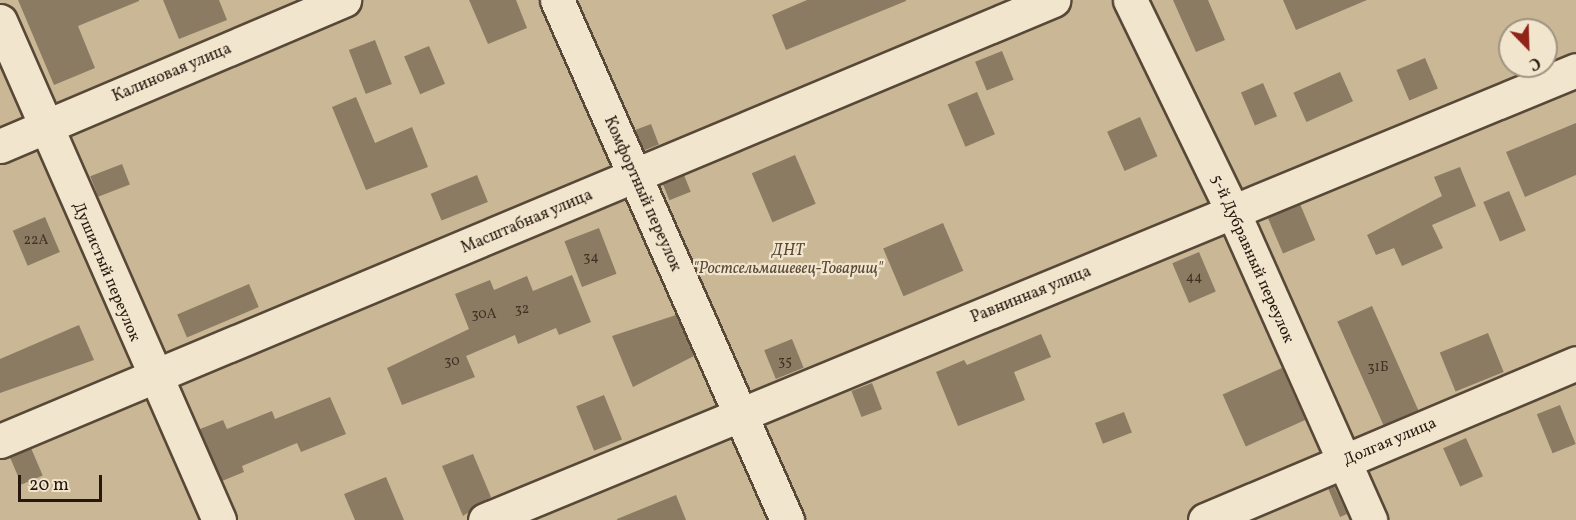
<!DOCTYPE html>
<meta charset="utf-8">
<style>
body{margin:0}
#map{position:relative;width:1576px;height:520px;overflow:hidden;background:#ebd7b2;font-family:Vollkorn,serif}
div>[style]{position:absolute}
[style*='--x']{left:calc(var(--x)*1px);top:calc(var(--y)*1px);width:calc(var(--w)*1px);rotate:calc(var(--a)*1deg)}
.green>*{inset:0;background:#cab796}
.building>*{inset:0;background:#8c7b63;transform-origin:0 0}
.roads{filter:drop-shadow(2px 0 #574837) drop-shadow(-2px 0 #574837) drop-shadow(0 2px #574837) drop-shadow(0 -2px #574837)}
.minor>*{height:33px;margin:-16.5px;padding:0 16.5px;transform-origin:16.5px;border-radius:16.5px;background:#f2e5cd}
span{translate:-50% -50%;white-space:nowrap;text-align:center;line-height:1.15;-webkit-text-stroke:4.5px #f2e5cd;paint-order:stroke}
.number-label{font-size:14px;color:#403123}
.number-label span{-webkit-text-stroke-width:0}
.street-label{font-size:16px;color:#26180e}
.park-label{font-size:16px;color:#574837;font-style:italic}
.north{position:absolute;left:1498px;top:18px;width:60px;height:60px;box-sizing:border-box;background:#f2e5cd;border:2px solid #a09381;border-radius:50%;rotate:157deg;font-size:16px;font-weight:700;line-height:24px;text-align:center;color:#26180e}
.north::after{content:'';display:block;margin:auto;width:21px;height:27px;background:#8f2418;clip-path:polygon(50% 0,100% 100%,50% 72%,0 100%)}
.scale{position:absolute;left:18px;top:475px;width:84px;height:27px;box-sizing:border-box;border:3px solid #26180e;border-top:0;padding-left:8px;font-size:18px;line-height:21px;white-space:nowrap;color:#26180e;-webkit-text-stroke:4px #f2e5cd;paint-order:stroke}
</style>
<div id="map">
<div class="green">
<i style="clip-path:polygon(evenodd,0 0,1576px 0,1576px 520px,0 520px,0 0,1510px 30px,1546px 30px,1546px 66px,1510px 66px,1510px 30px)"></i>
</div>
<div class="building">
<i style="clip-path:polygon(18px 0,139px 0,139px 1px,78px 26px,95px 68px,54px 85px)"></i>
<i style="clip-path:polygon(163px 0,219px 0,227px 20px,179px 39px)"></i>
<i style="clip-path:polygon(469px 0,516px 0,527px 28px,488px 44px)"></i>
<i style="clip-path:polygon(807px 0,906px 0,906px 1px,786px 50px,772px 15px)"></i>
<i style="clip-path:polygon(1173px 0,1208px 0,1225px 40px,1196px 52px)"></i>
<i style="clip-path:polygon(1283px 0,1367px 0,1296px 30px)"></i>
<i style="left:375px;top:40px;width:47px;height:28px;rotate:69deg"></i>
<i style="left:429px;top:46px;width:41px;height:27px;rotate:67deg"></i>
<i style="left:1002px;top:51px;width:31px;height:29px;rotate:68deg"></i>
<i style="left:1425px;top:58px;width:33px;height:31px;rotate:67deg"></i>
<i style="left:1340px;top:72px;width:32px;height:51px;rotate:66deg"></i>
<i style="left:1263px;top:83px;width:36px;height:24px;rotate:67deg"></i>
<i style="left:977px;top:92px;width:46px;height:32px;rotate:67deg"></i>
<i style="clip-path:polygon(356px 97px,375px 143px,412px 127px,428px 167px,366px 190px,332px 107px)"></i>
<i style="left:1140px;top:117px;width:43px;height:36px;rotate:66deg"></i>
<i style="clip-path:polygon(1576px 123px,1576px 175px,1525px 197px,1506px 152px)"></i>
<i style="left:651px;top:124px;width:22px;height:17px;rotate:69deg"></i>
<i style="left:795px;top:155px;width:53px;height:47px;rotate:67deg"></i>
<i style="left:122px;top:164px;width:22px;height:34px;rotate:69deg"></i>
<i style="clip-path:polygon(1460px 167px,1476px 206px,1432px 225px,1443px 248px,1402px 266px,1394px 248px,1376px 255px,1367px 235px,1442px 196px,1434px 177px)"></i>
<i style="left:477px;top:175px;width:29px;height:50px;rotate:68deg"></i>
<i style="left:684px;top:175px;width:18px;height:23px;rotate:68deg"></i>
<i style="left:1509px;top:191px;width:43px;height:28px;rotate:67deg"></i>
<i style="left:1300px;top:204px;width:39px;height:35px;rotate:67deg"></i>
<i style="left:45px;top:217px;width:38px;height:35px;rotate:67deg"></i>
<i style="left:943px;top:223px;width:52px;height:65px;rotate:67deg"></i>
<i style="left:599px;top:228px;width:49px;height:37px;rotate:69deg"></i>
<i style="left:1199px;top:252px;width:43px;height:29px;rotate:67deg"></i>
<i style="clip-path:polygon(572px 275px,591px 322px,559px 335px,556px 328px,518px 344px,515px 335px,466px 356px,475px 377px,402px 405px,387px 368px,469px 329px,455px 294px,490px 280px,494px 290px,527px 276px,533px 291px)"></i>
<i style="left:249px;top:284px;width:25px;height:78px;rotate:67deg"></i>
<i style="left:1372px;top:306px;width:114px;height:38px;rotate:66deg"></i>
<i style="clip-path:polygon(676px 315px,694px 356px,633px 387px,612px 336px)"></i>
<i style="clip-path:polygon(79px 325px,94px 360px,0 393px,0 359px)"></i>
<i style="left:1488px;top:333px;width:42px;height:52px;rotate:68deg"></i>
<i style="clip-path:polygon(1041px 334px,1051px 357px,1014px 372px,1025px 400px,958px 426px,936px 372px,964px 360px,967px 365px)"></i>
<i style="left:792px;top:339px;width:31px;height:30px;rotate:68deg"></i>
<i style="left:1282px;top:368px;width:57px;height:65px;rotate:66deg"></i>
<i style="left:872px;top:383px;width:28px;height:22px;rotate:69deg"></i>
<i style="left:604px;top:395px;width:48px;height:30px;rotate:68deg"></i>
<i style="clip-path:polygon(330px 397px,346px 434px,301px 452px,297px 443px,242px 466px,244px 472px,222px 481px,200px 429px,223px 420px,227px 429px,272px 411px,275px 419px)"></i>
<i style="left:1560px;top:405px;width:42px;height:25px;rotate:68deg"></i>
<i style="left:1124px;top:412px;width:22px;height:31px;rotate:69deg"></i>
<i style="left:1466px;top:438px;width:42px;height:25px;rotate:66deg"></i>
<i style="left:31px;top:448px;width:30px;height:23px;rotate:67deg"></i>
<i style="clip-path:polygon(473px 454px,491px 497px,463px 516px,442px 466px)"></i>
<i style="clip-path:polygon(386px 477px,404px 520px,355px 520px,344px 494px)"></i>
<i style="clip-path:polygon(1334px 486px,1347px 514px,1340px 517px,1328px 488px)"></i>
<i style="clip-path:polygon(676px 495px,686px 520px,617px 520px,617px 519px)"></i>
</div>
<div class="roads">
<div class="minor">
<i style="--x:557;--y:0;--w:569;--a:66.14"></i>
<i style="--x:1130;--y:0;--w:238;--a:64.1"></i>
<i style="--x:1234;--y:214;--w:335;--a:66"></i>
<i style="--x:0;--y:21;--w:545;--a:66.3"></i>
<i style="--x:0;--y:146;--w:374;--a:-23"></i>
<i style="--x:0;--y:441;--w:1142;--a:-22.72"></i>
<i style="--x:485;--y:520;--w:1180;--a:-22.41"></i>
<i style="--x:1205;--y:520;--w:403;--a:-22.9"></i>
</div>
</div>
<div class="number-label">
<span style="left:36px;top:241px">22А</span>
<span style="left:591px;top:258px">34</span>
<span style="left:1194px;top:278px">44</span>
<span style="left:522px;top:310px">32</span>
<span style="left:484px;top:315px">30А</span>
<span style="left:452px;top:362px">30</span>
<span style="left:785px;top:362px">35</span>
<span style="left:1378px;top:368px">31Б</span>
</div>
<div class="street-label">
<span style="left:172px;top:73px;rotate:-23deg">Калиновая улица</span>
<span style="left:642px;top:194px;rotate:66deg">Комфортный переулок</span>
<span style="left:527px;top:222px;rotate:-23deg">Масштабная улица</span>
<span style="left:1252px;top:259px;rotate:66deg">5-й Дубравный переулок</span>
<span style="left:106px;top:272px;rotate:67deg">Душистый переулок</span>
<span style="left:1031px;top:295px;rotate:-22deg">Равнинная улица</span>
<span style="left:1390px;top:442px;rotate:-23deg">Долгая улица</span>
</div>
<div class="park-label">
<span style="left:788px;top:260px">ДНТ<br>"Ростсельмашевец-Товарищ"</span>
</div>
<div class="north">С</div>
<div class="scale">20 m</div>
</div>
